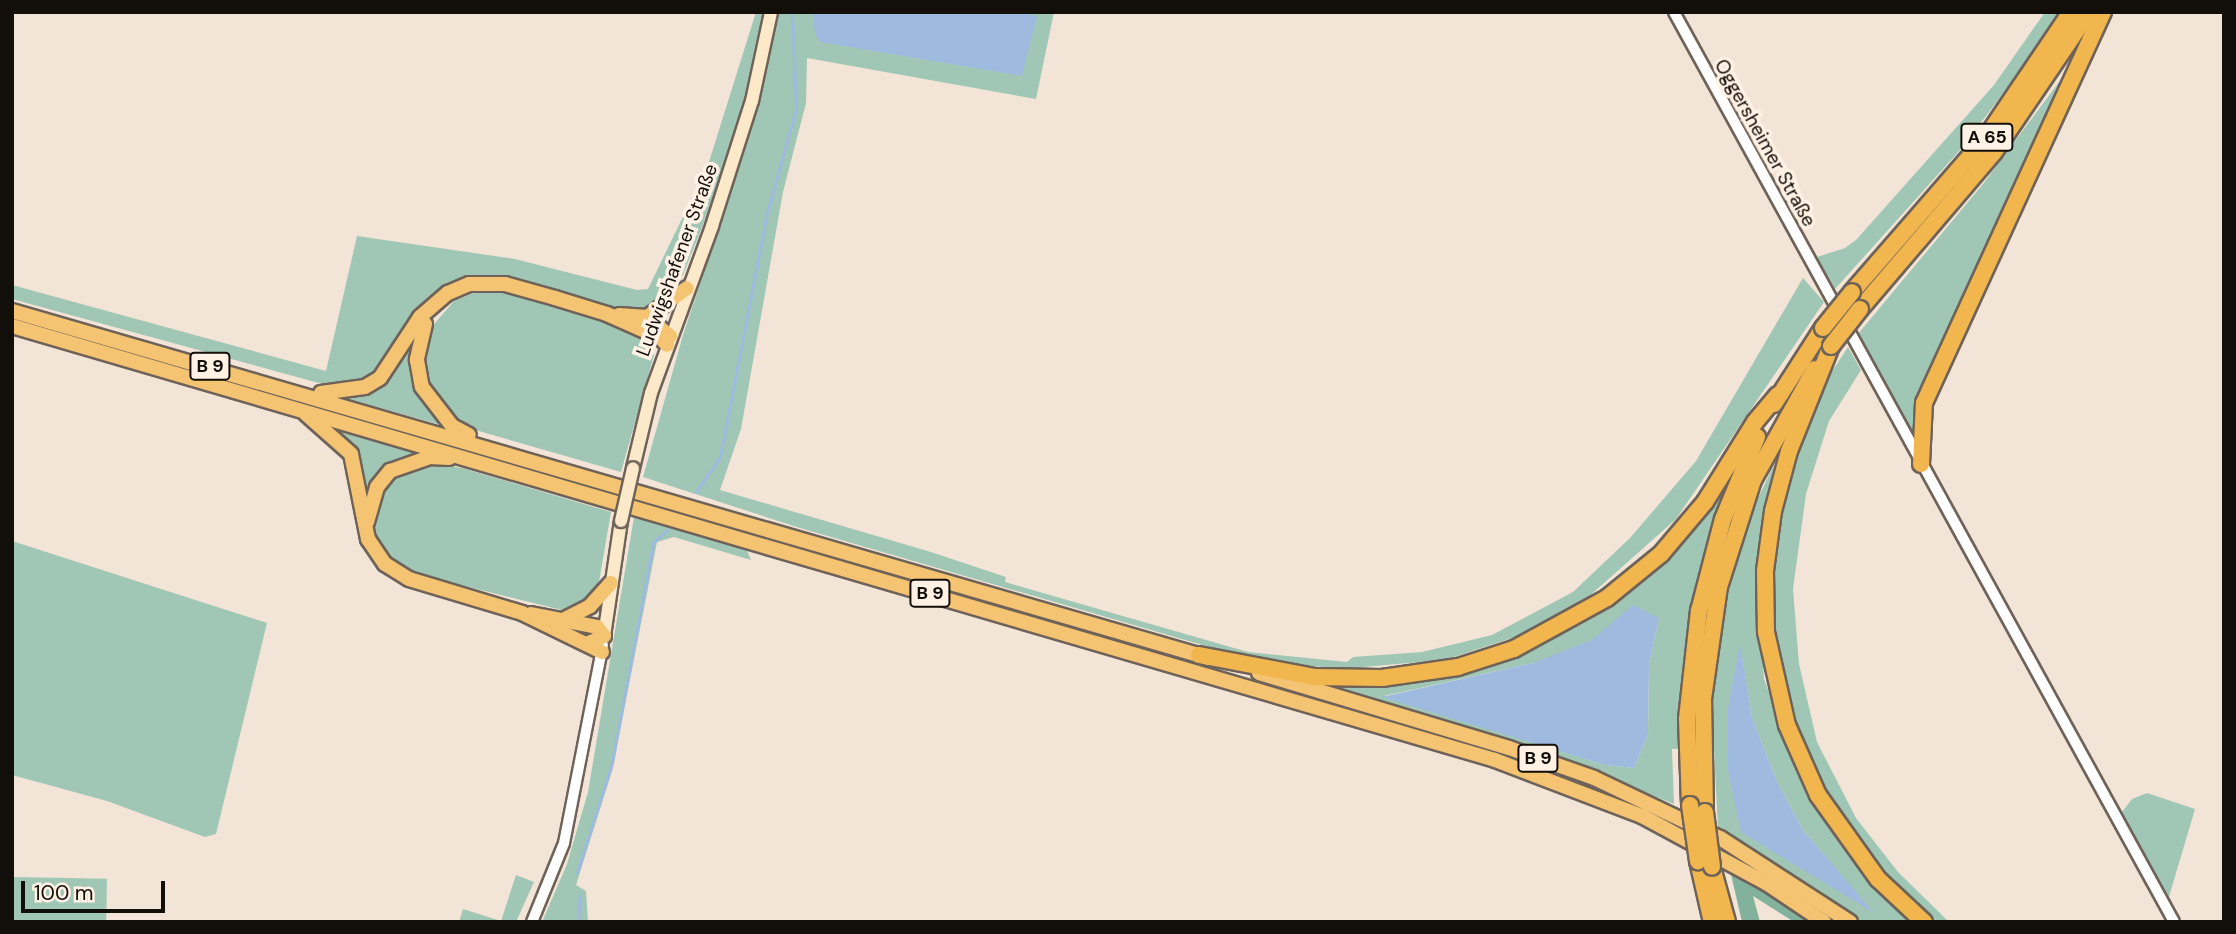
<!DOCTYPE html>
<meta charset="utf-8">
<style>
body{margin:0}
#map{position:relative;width:2236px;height:934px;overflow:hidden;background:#f2e4d7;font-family:"DM Sans",sans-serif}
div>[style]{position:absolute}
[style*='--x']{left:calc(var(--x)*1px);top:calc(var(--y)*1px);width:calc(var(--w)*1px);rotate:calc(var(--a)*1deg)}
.green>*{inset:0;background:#a0c7b5;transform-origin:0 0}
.forest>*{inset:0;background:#82b29c}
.water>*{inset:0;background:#9ebbdf}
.stream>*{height:2.5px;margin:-1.25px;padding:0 1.25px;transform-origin:1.25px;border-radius:1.25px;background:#9ebbdf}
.roads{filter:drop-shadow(2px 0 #6f6359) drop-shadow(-2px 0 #6f6359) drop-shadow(0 2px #6f6359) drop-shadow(0 -2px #6f6359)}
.tertiary>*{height:10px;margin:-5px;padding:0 5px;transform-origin:5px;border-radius:5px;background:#fff}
.secondary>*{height:12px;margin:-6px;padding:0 6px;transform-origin:6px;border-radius:6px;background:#fbe9ca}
.trunk>*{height:14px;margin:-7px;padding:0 7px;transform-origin:7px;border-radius:7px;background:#f4c472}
.motorway>*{height:16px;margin:-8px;padding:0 8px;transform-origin:8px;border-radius:8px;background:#f2b64f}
.bridges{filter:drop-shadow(2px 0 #6f6359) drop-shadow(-2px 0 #6f6359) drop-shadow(0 2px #6f6359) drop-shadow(0 -2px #6f6359)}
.secondary-bridge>*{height:12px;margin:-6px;padding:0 6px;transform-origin:6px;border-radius:6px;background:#fbe9ca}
.motorway-bridge>*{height:16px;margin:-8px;padding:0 8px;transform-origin:8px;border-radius:8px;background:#f2b64f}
span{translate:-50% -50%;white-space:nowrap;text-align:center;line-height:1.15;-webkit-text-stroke:7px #fff1e4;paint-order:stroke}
.shield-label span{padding:2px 5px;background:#fff1e4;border:2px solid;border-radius:5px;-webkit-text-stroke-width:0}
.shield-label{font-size:18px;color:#120e0a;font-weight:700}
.street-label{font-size:19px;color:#120e0a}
.frame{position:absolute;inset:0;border:14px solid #120e0a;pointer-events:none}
.scale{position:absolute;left:21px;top:881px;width:144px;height:32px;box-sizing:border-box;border:4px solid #120e0a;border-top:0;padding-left:9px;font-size:21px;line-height:24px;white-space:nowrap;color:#120e0a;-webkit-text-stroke:5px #fff1e4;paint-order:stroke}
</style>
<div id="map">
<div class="green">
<i style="clip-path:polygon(756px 12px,764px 12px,737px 129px,710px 207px,683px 275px,659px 303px,643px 311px,590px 303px,505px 276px,466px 276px,440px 289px,418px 311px,374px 376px,337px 388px,12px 299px,12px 285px,326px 371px,357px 236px,515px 259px,637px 290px,648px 289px,708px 165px)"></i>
<i style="clip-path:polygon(778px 12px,1054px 12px,1036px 99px,807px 58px,806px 103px,783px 192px,741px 429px,720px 490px,931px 552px,1006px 577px,1005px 582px,1248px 652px,1347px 662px,1353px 657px,1422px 652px,1492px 635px,1573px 592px,1630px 538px,1696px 461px,1803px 278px,1824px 302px,1676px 519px,1585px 600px,1518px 636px,1444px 660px,1339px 669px,1247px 658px,800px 528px,643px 477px,683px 335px,745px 149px)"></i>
<i style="clip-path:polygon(2045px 12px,2059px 12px,2036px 50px,1960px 150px,1835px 289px,1817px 257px,1845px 248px,1856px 240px,1994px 85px)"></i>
<i style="clip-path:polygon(2068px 70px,1918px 403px,1913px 438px,1858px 334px,1983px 184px)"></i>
<i style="clip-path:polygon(506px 290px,603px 321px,643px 337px,650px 345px,654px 355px,621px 472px,458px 425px,443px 413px,422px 371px,429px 330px,454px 301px,476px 292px)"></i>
<i style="clip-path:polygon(422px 321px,413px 350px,448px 427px,342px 397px,387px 379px)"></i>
<i style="clip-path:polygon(1848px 347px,1861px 370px,1829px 421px,1806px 494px,1793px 589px,1799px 664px,1817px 742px,1856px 818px,1898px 872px,1949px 922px,1932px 922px,1879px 872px,1807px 765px,1771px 622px,1771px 554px,1782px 491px,1798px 440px,1823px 385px)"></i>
<i style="clip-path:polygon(336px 428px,420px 453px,420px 455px,402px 459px,366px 504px,356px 453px)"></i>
<i style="clip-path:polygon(426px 462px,462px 468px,611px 512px,598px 588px,584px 603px,562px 610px,416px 574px,393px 562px,376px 535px,373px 513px,378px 494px,389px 478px)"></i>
<i style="clip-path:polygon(evenodd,1774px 464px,1758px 567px,1764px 679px,1797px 769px,1816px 808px,1878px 890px,1913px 922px,1863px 922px,1718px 829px,1712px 709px,1721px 621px,1748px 520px,1774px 464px,1740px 646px,1752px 717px,1777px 782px,1803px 830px,1872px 912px,1727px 766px,1740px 646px)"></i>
<i style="clip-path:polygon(evenodd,1733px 470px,1704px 555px,1686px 640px,1679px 749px,1672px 749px,1674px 804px,1536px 749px,1334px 688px,1345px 683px,1452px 673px,1532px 650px,1590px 617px,1659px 567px,1733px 470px,1659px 618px,1649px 664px,1648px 735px,1634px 768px,1605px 765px,1384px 696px,1533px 663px,1659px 618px)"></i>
<i style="clip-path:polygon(634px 517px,746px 548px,751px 560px,674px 537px,657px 542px,612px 771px,576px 885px,586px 891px,588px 922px,542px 922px,567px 864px,588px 792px)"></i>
<i style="clip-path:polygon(12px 541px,267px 623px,216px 834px,205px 837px,107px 801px,12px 775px)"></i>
<i style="clip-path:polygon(2147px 793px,2195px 809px,2168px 900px,2122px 812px,2132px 799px)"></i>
<i style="clip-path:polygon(516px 875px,534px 882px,516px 922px,459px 922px,463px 909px,501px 921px)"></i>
<i style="left:12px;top:877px;width:95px;height:45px;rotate:1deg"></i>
</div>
<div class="forest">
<i style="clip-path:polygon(1730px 870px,1805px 918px,1810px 922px,1794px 922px,1753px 896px,1760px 922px,1742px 922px)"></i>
</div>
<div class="water">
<i style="clip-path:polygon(813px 12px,1018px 12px,1037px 16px,1022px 76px,821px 42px,815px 35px)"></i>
<i style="clip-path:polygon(1633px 605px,1659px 618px,1649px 664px,1648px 735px,1634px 768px,1605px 765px,1382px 697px,1533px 663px,1592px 640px)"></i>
<i style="clip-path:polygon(1740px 644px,1752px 717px,1777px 782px,1803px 830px,1874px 913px,1741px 832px,1727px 766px,1728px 708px)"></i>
</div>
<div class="stream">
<i style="--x:696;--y:492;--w:42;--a:-55.6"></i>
<i style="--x:720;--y:457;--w:248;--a:-79.1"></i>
<i style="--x:767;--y:213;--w:108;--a:-74.4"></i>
<i style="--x:796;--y:109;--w:97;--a:-92.4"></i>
<i style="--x:577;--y:873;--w:115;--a:-72.3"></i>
<i style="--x:612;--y:763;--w:224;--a:-79.4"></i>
<i style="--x:653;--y:543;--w:19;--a:-43"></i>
<i style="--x:578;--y:922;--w:26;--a:-86"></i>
</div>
<div class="roads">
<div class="tertiary">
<i style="--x:1674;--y:12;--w:1038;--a:61.21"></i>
<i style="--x:532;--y:922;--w:85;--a:-67.9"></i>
<i style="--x:564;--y:843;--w:202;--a:-78.9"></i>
</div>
<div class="secondary">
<i style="--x:633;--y:468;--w:77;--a:-76.5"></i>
<i style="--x:651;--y:393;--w:178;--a:-69.9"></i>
<i style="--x:712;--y:226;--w:131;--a:-72.3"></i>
<i style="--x:752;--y:101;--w:91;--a:-77.9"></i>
<i style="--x:604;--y:636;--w:116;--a:-81.6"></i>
</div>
<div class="trunk">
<i style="--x:12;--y:311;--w:1246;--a:16.17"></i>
<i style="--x:619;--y:315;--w:28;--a:4"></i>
<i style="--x:647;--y:317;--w:30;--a:40"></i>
<i style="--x:670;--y:336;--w:9;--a:167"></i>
<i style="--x:647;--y:317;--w:49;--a:-35.9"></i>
<i style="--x:425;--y:324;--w:37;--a:103"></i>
<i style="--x:417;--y:360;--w:27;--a:80"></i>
<i style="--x:422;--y:387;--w:49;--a:52.4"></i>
<i style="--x:452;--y:426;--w:19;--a:28"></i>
<i style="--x:12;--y:326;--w:1545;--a:16.31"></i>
<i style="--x:1495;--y:760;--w:157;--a:20.9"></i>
<i style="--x:1642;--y:816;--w:141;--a:28.4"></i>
<i style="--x:1766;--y:883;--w:70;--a:33.9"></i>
<i style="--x:321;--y:393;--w:44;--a:-7.8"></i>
<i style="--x:365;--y:387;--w:17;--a:-31"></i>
<i style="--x:380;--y:378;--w:73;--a:-56.7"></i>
<i style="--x:420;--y:317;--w:37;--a:-41"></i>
<i style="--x:448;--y:293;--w:23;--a:-23"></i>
<i style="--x:469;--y:284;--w:36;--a:0"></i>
<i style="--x:505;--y:284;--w:52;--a:15.6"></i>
<i style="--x:555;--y:298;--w:54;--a:17.1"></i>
<i style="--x:607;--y:314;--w:59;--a:24"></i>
<i style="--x:661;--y:338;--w:9;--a:49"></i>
<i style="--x:306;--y:414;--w:60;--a:41.6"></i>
<i style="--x:351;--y:454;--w:87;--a:78.7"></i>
<i style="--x:368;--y:539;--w:30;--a:56"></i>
<i style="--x:385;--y:564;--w:28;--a:32"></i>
<i style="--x:409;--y:579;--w:118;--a:16.7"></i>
<i style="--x:522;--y:613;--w:89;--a:26"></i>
<i style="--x:367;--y:522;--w:36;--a:-74"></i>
<i style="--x:377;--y:487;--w:21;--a:-51"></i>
<i style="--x:390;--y:471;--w:42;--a:-19.3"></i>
<i style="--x:430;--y:457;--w:19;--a:3"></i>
<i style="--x:531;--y:614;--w:67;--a:11.1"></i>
<i style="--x:597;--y:627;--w:11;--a:52"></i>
<i style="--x:604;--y:636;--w:17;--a:155"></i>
<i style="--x:565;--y:619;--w:28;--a:-27"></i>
<i style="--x:590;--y:606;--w:31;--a:-48"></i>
<i style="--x:1259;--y:673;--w:261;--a:16.7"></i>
<i style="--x:1509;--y:748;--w:90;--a:19.4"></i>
<i style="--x:1594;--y:778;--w:140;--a:25.5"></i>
<i style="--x:1720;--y:838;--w:155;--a:32.9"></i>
</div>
<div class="motorway">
<i style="--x:1852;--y:292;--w:203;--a:-49"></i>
<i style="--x:1985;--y:139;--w:153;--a:-55.9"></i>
<i style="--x:1860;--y:309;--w:206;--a:-49.5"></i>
<i style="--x:1994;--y:152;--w:169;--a:-55.8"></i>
<i style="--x:1831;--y:346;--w:113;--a:111.8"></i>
<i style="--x:1789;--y:451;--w:62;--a:104.9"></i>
<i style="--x:1773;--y:511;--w:61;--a:97.6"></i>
<i style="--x:1765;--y:571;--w:61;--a:89.1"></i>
<i style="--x:1766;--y:632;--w:95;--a:77.3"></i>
<i style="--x:1787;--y:725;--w:77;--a:66.1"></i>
<i style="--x:1818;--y:795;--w:103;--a:54.5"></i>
<i style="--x:1878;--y:879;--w:63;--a:43.1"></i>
<i style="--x:1774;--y:404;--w:90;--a:-57.2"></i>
<i style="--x:1921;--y:464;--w:61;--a:-87.2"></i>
<i style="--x:1924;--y:403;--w:430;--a:-65.4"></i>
<i style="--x:1199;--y:655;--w:117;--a:10.8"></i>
<i style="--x:1314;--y:677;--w:68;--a:0.8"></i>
<i style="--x:1382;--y:678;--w:77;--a:-8.2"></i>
<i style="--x:1458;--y:667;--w:59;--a:-17.8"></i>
<i style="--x:1514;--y:649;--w:106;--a:-28.7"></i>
<i style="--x:1607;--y:598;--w:70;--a:-39.2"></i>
<i style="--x:1661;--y:554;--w:68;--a:-49.8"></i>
<i style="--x:1705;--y:502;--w:94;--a:-58"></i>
<i style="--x:1755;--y:422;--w:35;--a:-50"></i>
<i style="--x:1690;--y:805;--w:86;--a:-92"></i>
<i style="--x:1687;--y:719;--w:109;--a:-83.7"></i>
<i style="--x:1699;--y:611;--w:95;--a:-75.4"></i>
<i style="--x:1723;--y:519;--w:89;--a:-67.5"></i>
<i style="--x:1705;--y:812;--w:113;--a:-91"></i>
<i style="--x:1703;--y:699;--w:113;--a:-81.9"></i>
<i style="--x:1719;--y:587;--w:112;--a:-72.4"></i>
<i style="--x:1753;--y:480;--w:127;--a:-60.8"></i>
<i style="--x:1698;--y:861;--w:63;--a:77.1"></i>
<i style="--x:1712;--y:867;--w:57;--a:74.7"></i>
</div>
</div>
<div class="bridges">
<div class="secondary-bridge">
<i style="--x:621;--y:521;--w:54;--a:-77.2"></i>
</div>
<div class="motorway-bridge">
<i style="--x:1823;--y:328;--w:46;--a:-51.1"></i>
<i style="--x:1831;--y:346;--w:47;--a:-51.9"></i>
<i style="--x:1690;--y:805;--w:57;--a:81.9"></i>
<i style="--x:1705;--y:812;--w:55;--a:82.7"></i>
</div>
</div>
<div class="shield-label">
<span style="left:1987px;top:137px">A 65</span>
<span style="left:210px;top:366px">B 9</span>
<span style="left:930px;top:593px">B 9</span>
<span style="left:1538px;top:758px">B 9</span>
</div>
<div class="street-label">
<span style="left:1765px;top:143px;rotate:61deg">Oggersheimer Straße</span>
<span style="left:677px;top:260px;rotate:-70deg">Ludwigshafener Straße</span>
</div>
<div class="frame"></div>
<div class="scale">100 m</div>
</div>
